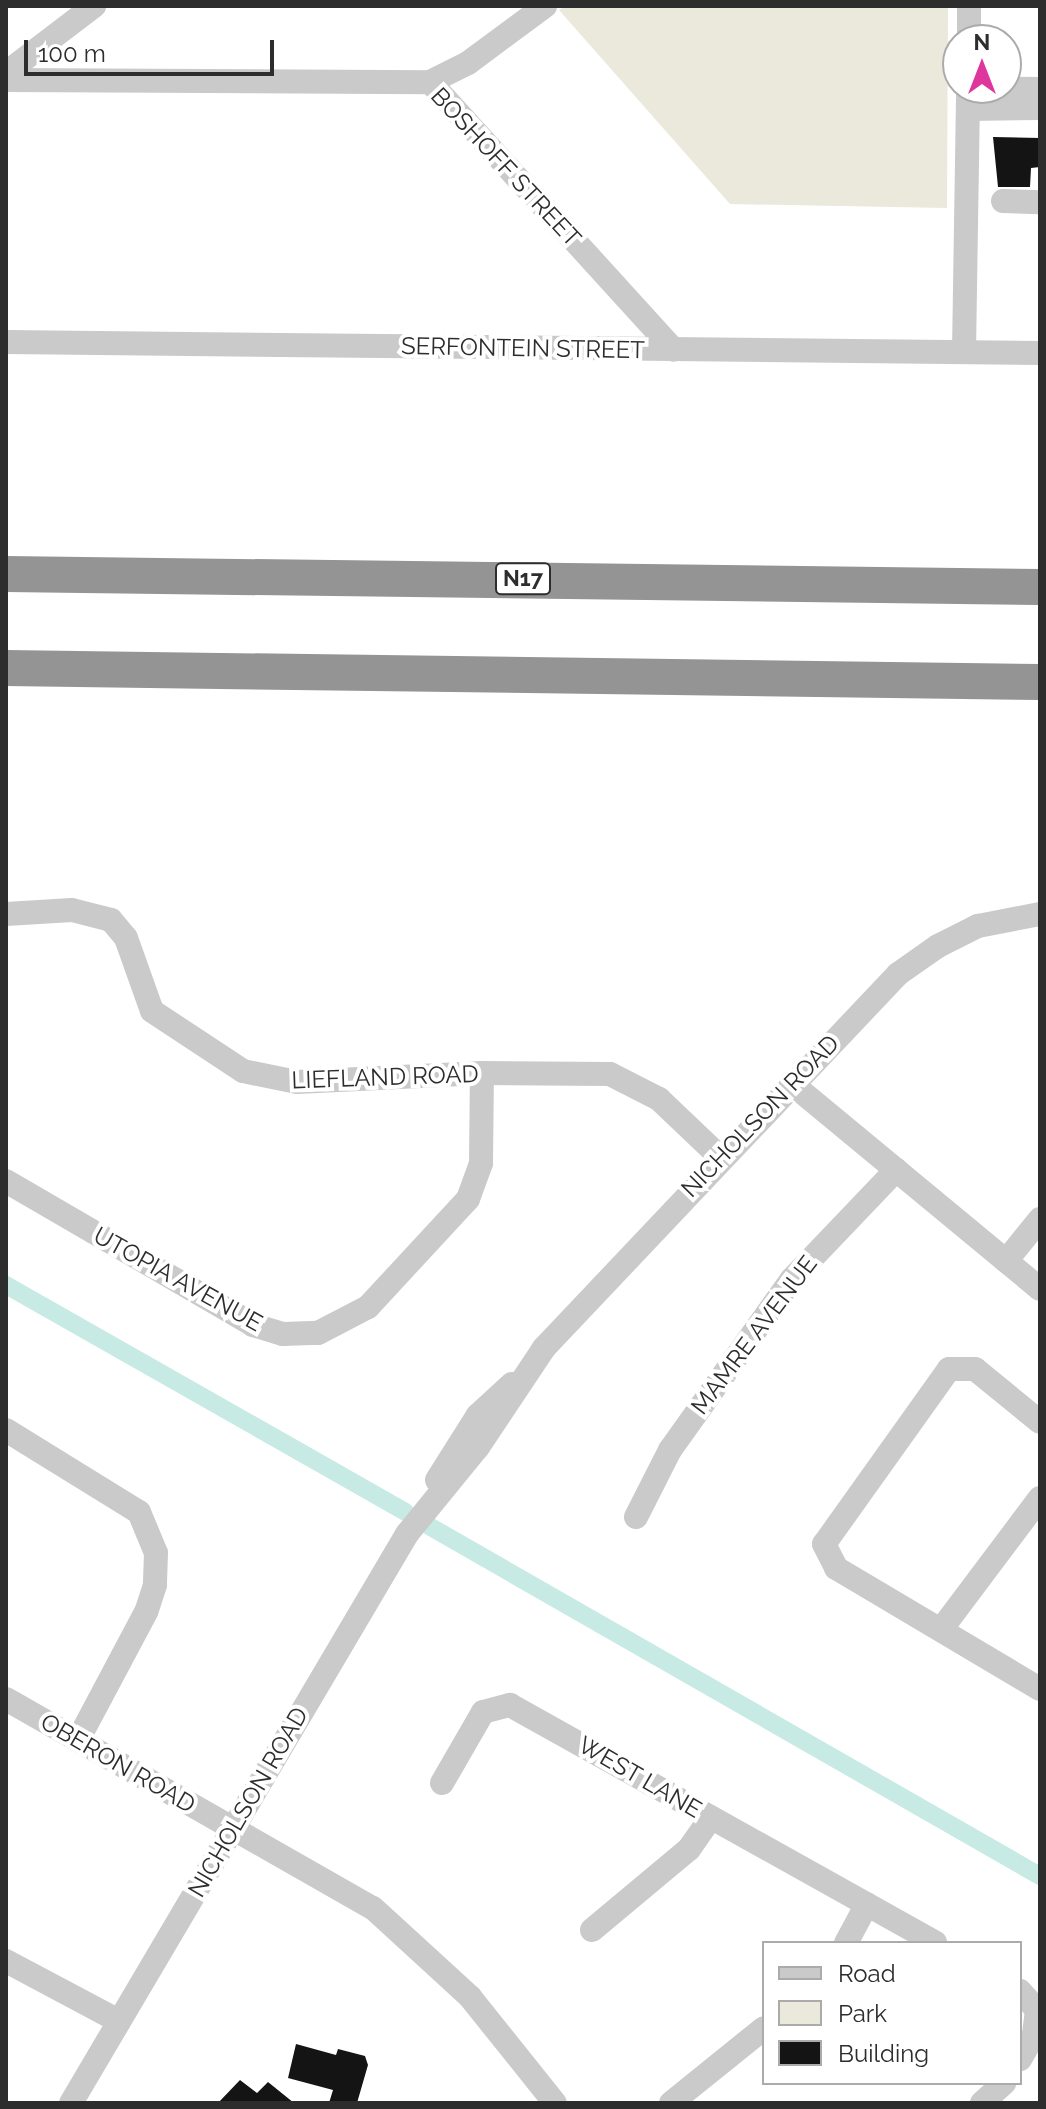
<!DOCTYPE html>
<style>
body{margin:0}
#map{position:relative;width:1046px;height:2109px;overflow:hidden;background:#fff;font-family:Raleway,sans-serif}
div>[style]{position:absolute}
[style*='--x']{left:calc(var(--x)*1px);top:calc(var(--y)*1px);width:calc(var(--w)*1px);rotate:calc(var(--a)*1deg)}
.green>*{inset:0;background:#eae9db}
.canal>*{height:18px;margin:-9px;padding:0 9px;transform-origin:9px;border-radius:9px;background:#c8eae5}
.building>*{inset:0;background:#141414}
.minor>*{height:24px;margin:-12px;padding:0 12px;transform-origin:12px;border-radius:12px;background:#cacaca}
.highway>*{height:36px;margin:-18px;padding:0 18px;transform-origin:18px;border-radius:18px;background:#949494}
span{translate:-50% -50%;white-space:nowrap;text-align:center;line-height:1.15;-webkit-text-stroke:8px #fff;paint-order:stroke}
.shield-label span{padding:2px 6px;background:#fff;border:2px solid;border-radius:6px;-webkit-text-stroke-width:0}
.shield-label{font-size:22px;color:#2d2d2d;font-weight:700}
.street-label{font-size:24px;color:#2d2d2d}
.frame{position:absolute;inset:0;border:8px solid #2d2d2d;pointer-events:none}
.legend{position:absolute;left:762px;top:1941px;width:260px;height:144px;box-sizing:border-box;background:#fff;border:2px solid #ababab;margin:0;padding:10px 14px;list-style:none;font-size:24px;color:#2d2d2d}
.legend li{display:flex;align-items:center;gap:16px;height:40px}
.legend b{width:40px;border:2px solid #ababab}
.north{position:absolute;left:942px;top:24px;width:80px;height:80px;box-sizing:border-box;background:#fff;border:2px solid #ababab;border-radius:50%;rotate:0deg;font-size:22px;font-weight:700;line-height:32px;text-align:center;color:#2d2d2d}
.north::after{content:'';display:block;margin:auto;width:28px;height:36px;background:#de369c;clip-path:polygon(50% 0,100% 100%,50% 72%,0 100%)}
.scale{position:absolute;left:24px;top:40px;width:250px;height:36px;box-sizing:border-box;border:4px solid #2d2d2d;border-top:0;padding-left:10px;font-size:24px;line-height:28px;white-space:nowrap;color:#2d2d2d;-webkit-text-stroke:6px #fff;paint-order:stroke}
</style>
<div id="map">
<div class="green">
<i style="clip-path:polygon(565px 6px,948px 6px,947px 208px,730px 204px,559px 10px)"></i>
</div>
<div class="canal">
<i style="--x:6;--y:1285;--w:459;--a:29.6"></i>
<i style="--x:429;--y:1526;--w:704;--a:29.81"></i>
</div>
<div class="building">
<i style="clip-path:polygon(993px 137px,1040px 138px,1040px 167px,1031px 168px,1030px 187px,998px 187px)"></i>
<i style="clip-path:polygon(296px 2044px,336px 2055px,338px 2049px,365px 2056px,368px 2065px,357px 2103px,329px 2103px,333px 2090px,288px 2078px)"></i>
<i style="clip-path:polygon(240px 2080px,257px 2093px,268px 2082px,294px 2103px,218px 2103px)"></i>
</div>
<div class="minor">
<i style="--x:969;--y:40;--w:34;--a:-90"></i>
<i style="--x:6;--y:73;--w:111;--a:-37.3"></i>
<i style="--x:6;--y:80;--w:424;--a:0.3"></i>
<i style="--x:430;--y:82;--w:42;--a:-26.6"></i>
<i style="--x:468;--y:63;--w:96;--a:-36.5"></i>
<i style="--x:430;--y:82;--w:362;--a:47.7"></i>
<i style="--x:968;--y:88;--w:72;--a:0.8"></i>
<i style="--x:968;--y:109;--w:72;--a:-0.8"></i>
<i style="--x:1003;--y:201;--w:37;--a:2"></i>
<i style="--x:6;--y:342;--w:1034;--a:0.61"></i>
<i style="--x:964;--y:352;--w:264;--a:-89.1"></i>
<i style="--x:6;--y:914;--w:66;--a:-3.5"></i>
<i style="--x:72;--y:910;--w:40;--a:14.4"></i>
<i style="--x:111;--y:920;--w:23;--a:50"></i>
<i style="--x:126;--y:938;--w:77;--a:70.4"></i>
<i style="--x:152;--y:1011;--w:109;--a:33.4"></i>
<i style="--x:243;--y:1071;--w:55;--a:11.5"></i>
<i style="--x:297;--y:1082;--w:185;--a:-2.8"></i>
<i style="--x:482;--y:1073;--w:128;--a:0.4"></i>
<i style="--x:610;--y:1074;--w:55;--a:27"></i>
<i style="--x:659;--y:1099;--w:86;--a:43.6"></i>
<i style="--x:791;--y:1083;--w:323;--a:39.6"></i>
<i style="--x:6;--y:1181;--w:286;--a:30.2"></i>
<i style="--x:253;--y:1325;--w:31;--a:17"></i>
<i style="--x:283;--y:1334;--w:35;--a:-2"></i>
<i style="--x:318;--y:1333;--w:56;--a:-27.5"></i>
<i style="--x:368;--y:1307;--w:147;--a:-47.2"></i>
<i style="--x:468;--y:1199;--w:38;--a:-70"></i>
<i style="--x:481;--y:1163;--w:90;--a:-89.4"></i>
<i style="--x:1006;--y:1261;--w:54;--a:-51"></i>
<i style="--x:1040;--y:1422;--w:84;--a:-140.8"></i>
<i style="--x:975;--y:1369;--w:26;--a:180"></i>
<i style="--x:949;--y:1369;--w:215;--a:125.5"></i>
<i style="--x:824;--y:1544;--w:27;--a:63"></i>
<i style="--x:836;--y:1568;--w:237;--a:30.7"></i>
<i style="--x:6;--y:1430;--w:156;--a:31.7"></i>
<i style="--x:139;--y:1512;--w:44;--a:67.5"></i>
<i style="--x:156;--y:1553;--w:32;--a:92"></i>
<i style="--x:155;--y:1585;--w:28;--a:108"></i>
<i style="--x:146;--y:1612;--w:145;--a:118"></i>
<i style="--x:437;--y:1480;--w:77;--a:-57.8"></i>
<i style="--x:478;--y:1415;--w:46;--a:-42.4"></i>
<i style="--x:636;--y:1517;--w:75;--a:-63.1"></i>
<i style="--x:670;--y:1450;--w:210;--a:-54.5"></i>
<i style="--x:792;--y:1279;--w:151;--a:-46.3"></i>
<i style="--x:943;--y:1627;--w:161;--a:-53.1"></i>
<i style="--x:6;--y:1699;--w:422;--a:29.7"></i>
<i style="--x:373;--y:1908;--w:132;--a:42.5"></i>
<i style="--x:470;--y:1997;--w:136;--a:51.3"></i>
<i style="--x:442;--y:1783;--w:82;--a:-60"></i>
<i style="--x:483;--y:1712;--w:28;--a:-15"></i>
<i style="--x:510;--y:1705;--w:487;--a:29.2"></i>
<i style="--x:592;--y:1930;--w:126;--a:-39.9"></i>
<i style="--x:689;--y:1849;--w:38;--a:-55"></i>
<i style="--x:846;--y:1943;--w:44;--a:-61.7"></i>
<i style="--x:6;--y:1961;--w:128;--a:28"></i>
<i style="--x:1020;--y:1991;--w:25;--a:48"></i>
<i style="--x:1037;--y:2010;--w:25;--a:97"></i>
<i style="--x:1034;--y:2035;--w:28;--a:120"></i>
<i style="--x:71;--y:2103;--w:661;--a:-59.44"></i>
<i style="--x:407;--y:1534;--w:112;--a:-50.8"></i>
<i style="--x:478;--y:1447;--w:119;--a:-56.3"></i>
<i style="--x:544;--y:1348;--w:515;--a:-46.57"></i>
<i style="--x:898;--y:974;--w:49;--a:-35"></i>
<i style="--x:938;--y:946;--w:45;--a:-26.6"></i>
<i style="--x:978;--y:926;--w:63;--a:-11"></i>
<i style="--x:671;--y:2103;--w:119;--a:-38.9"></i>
<i style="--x:982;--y:2103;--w:30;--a:-42"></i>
</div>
<div class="highway">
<i style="--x:6;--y:574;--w:1034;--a:0.72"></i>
<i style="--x:6;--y:668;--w:1034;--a:0.78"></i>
</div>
<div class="shield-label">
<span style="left:523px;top:579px">N17</span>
</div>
<div class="street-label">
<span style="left:506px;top:167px;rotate:47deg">BOSHOFF STREET</span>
<span style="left:523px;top:348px;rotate:1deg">SERFONTEIN STREET</span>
<span style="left:385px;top:1077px;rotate:-2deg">LIEFLAND ROAD</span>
<span style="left:760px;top:1116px;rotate:-46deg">NICHOLSON ROAD</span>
<span style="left:178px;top:1279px;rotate:29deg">UTOPIA AVENUE</span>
<span style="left:754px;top:1335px;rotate:-53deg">MAMRE AVENUE</span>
<span style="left:118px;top:1763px;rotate:30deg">OBERON ROAD</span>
<span style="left:640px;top:1777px;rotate:30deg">WEST LANE</span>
<span style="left:248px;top:1802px;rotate:-60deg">NICHOLSON ROAD</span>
</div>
<div class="frame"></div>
<ul class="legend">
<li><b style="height:10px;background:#cacaca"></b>Road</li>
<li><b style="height:22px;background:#eae9db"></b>Park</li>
<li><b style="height:22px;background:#141414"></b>Building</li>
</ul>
<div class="north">N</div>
<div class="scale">100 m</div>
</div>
